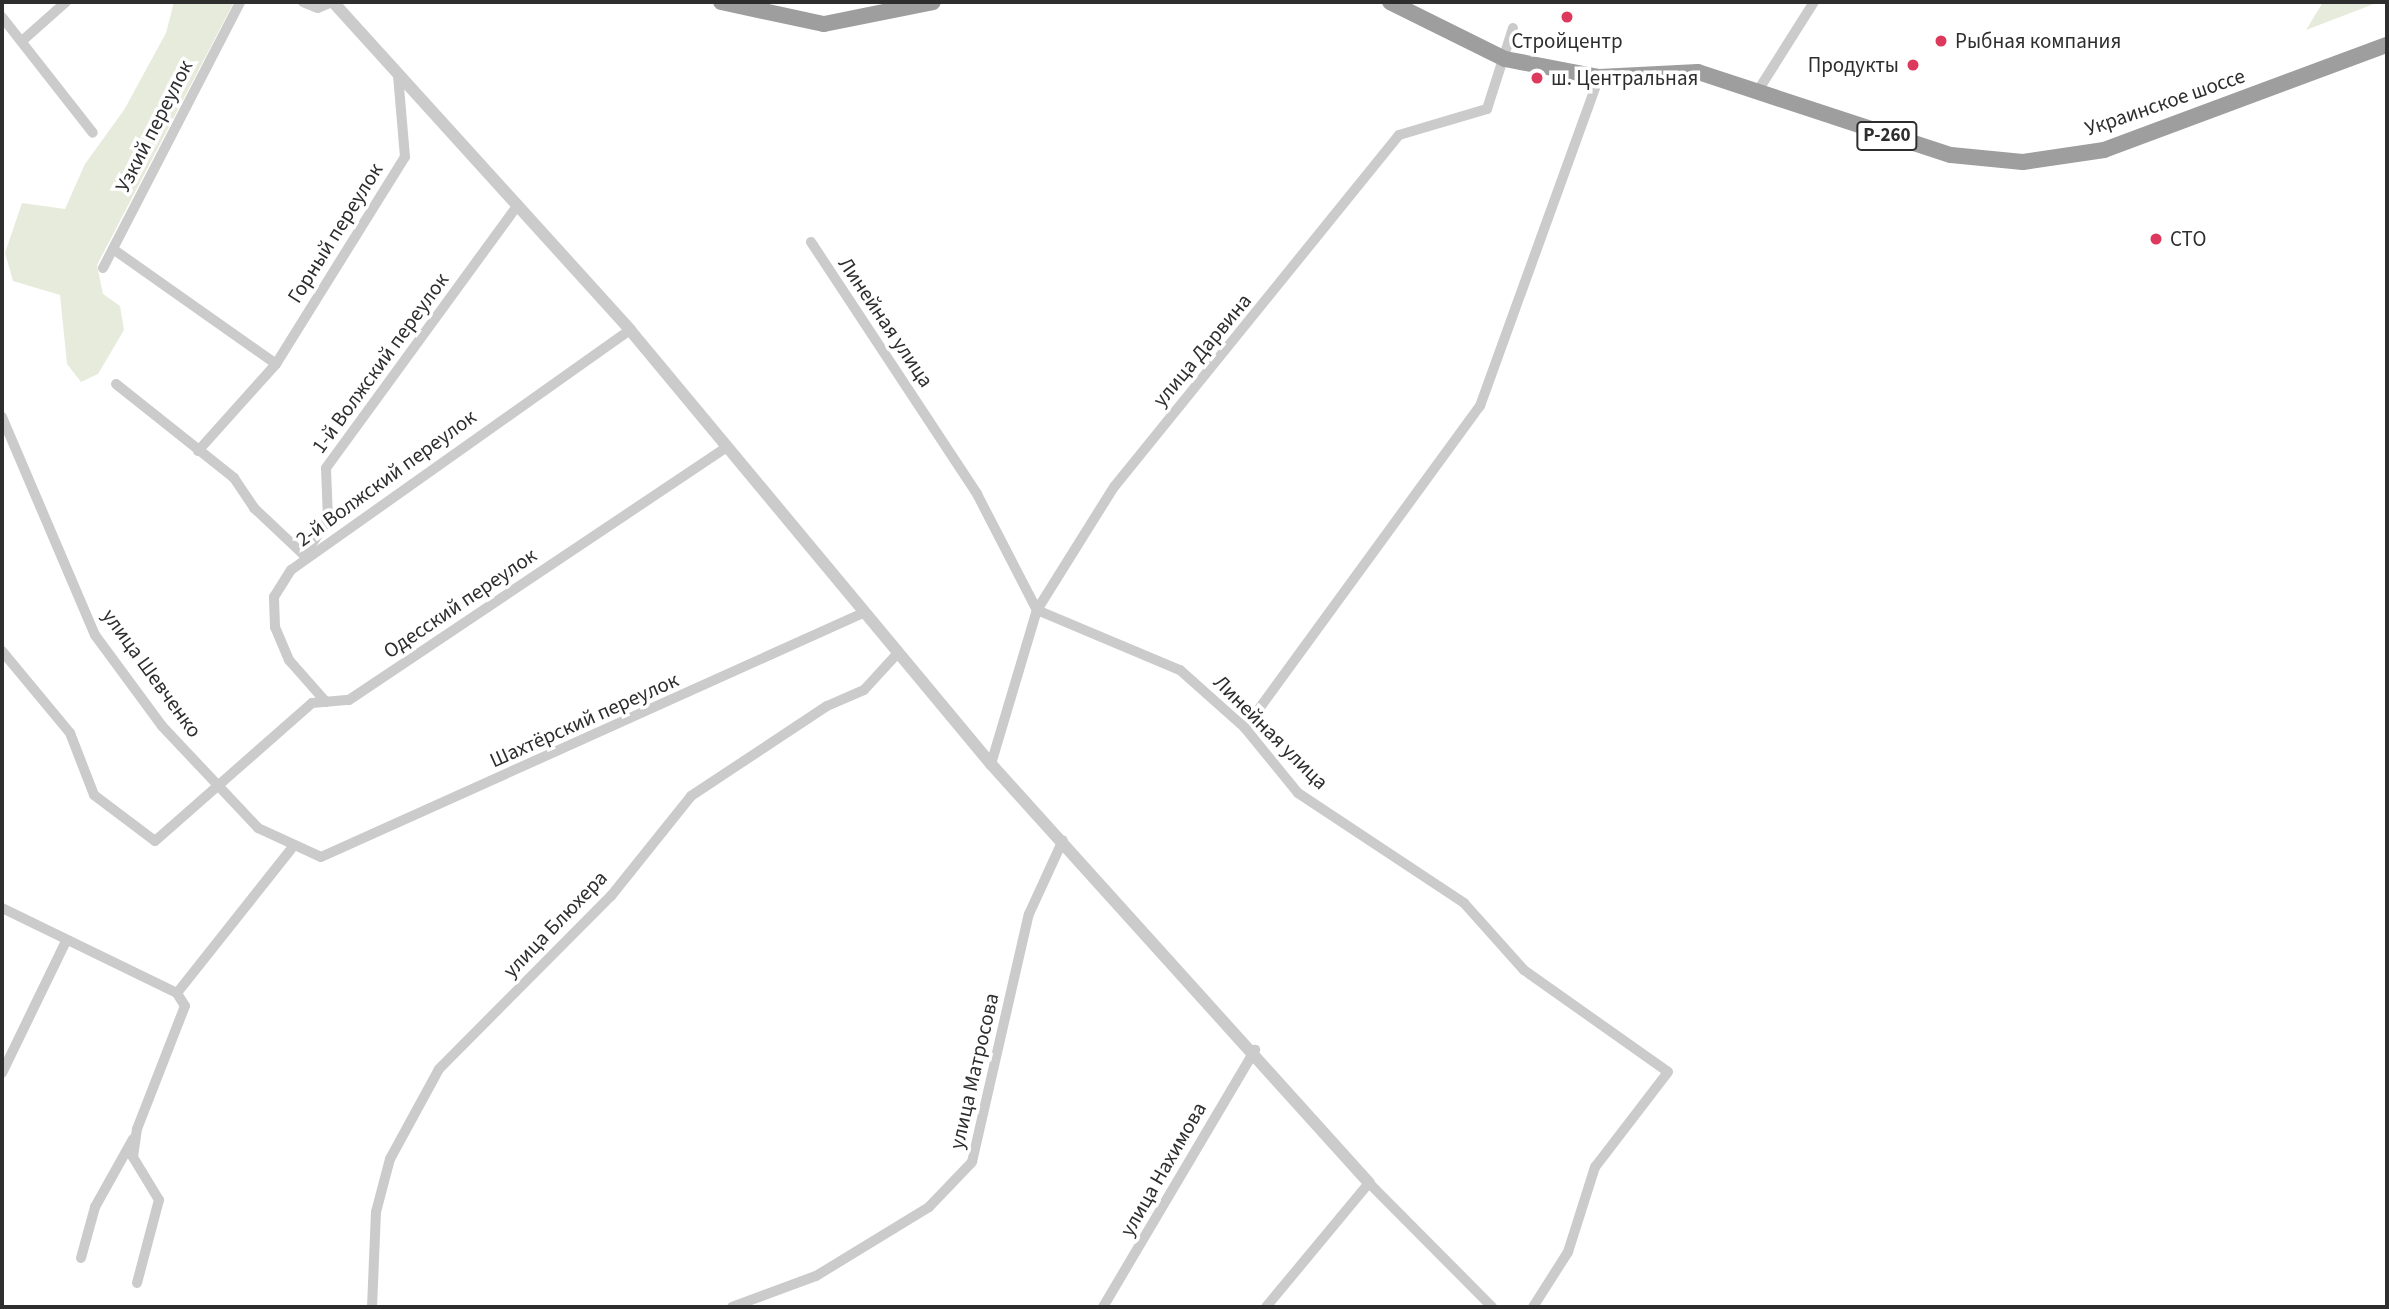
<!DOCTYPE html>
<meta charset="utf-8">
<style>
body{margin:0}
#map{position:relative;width:2389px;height:1309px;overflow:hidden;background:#fff;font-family:"Source Sans 3",sans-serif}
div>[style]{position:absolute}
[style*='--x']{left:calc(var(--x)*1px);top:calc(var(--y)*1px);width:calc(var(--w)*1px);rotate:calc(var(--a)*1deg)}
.green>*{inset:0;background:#e6ebdc}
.minor>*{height:10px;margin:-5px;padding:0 5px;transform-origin:5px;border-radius:5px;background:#cbcbcb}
.tertiary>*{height:12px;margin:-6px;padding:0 6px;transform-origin:6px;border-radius:6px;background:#cbcbcb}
.trunk>*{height:16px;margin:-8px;padding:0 8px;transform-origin:8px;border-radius:8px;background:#9e9e9e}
.dots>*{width:19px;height:19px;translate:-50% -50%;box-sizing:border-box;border:4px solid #fff;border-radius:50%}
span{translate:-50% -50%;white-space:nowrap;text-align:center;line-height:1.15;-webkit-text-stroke:7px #fff;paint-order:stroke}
.shield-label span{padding:2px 5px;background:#fff;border:2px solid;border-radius:5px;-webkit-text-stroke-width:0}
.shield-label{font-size:19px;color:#2e2e2e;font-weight:700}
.poi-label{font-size:21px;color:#2e2e2e}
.left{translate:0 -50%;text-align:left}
.right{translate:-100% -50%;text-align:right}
.street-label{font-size:21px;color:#2e2e2e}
.frame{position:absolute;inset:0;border:4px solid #2e2e2e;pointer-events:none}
</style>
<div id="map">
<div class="green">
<i style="clip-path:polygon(174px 2px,234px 2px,97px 265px,103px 294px,120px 306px,124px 330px,98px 374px,81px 382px,67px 364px,60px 295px,13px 281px,5px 253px,22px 203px,65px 209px,85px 164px,124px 110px,166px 33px)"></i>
<i style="clip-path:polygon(2323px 2px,2379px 2px,2306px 30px)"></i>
</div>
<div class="minor">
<i style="--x:303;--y:2;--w:16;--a:22"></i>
<i style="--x:318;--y:8;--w:15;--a:-23"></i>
<i style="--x:2;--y:17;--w:147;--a:51.9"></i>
<i style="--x:22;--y:41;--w:59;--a:-41.6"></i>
<i style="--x:1759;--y:89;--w:103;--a:-57.7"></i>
<i style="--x:811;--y:242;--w:302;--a:56.6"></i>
<i style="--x:977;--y:494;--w:131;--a:62.7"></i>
<i style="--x:1037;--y:610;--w:155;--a:22.8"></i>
<i style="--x:1180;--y:670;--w:87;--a:41.7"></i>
<i style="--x:1245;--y:728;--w:84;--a:50.8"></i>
<i style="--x:1298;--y:793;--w:199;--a:33.5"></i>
<i style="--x:1464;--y:903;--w:90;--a:48.2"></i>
<i style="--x:1524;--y:970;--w:176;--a:35.3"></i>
<i style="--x:1668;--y:1072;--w:120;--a:127.5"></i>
<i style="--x:1595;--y:1167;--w:89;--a:107.6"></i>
<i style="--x:1568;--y:1252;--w:65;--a:122.5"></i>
<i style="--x:113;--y:249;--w:199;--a:35.2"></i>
<i style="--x:103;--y:268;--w:299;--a:-62.7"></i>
<i style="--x:116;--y:384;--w:151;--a:38.5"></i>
<i style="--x:234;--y:478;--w:36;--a:56"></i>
<i style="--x:254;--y:508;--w:71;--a:43.3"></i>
<i style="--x:2;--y:417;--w:237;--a:66.9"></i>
<i style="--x:95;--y:635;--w:113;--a:53.6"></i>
<i style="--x:162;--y:726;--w:140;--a:46.7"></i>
<i style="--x:258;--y:828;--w:69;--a:24.7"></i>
<i style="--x:321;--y:857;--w:592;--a:-24.23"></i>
<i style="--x:198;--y:451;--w:117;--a:-48.1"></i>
<i style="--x:276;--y:364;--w:244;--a:-58.1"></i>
<i style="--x:405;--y:157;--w:82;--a:-94.9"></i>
<i style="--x:305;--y:554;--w:41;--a:-55.9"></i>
<i style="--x:328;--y:520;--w:52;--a:-92.2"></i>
<i style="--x:326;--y:468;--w:326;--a:-53.9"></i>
<i style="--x:2;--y:651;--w:107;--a:50.3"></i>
<i style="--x:70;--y:733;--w:66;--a:68.8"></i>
<i style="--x:94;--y:795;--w:76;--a:37"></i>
<i style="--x:155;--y:841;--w:209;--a:-41.3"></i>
<i style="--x:312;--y:703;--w:37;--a:-5"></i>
<i style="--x:349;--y:700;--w:455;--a:-33.8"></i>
<i style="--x:326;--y:702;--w:56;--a:-131.4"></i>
<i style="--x:289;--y:660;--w:36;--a:-113"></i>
<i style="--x:275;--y:627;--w:30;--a:-92"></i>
<i style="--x:274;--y:597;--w:32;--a:-58"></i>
<i style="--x:291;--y:570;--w:415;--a:-35.3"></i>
<i style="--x:1245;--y:728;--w:399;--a:-53.9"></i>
<i style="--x:1480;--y:406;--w:350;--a:-70.1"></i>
<i style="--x:991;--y:764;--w:161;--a:-73.4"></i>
<i style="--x:1037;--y:610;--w:145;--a:-58"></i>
<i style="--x:1114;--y:487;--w:453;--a:-51"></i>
<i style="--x:1399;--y:135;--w:92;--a:-16.5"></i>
<i style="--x:1487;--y:109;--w:85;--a:-72.2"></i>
<i style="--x:2;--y:908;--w:195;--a:25.9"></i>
<i style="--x:177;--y:993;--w:184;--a:-51.6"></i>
<i style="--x:2;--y:1073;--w:147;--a:-64.1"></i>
<i style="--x:81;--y:1258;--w:53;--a:-74.6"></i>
<i style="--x:95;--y:1207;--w:78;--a:-60.8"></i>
<i style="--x:137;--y:1283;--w:86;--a:-75.2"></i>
<i style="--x:159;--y:1200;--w:50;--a:-121.2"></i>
<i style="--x:133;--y:1157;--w:28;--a:-82"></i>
<i style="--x:137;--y:1129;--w:132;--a:-68.7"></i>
<i style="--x:185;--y:1006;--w:15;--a:-122"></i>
<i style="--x:372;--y:1307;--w:95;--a:-87.6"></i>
<i style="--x:376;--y:1212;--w:55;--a:-75.2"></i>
<i style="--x:390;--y:1159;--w:102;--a:-61.4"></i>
<i style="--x:439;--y:1069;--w:244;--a:-45.2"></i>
<i style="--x:611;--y:896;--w:128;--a:-51.3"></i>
<i style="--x:691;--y:796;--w:163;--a:-33.5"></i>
<i style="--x:827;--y:706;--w:40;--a:-23.4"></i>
<i style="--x:864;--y:690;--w:47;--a:-47.6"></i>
<i style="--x:732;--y:1307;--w:90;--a:-20.3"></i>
<i style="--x:816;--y:1276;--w:132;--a:-31.4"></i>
<i style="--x:929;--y:1207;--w:62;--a:-46.3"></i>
<i style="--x:972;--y:1162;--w:254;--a:-77.1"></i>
<i style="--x:1029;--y:914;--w:81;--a:-65.3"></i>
<i style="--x:1103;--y:1307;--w:299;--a:-59.4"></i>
<i style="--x:1266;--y:1307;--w:161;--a:-50.3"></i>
<i style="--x:1369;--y:1183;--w:175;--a:45.2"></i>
</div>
<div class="tertiary">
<i style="--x:333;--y:2;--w:442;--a:47.8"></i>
<i style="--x:630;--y:330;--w:565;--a:50.25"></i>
<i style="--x:991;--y:764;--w:564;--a:47.94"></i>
</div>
<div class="trunk">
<i style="--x:721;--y:2;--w:105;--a:12.1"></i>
<i style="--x:824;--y:24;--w:111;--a:-11.4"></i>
<i style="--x:1390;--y:2;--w:128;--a:26.4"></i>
<i style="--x:1505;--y:59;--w:96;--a:10.8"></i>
<i style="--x:1599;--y:77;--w:99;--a:-2.9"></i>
<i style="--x:1698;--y:72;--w:266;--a:18.2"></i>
<i style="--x:1951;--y:155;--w:72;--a:5.6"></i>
<i style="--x:2023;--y:162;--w:82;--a:-8.4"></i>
<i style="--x:2104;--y:150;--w:302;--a:-20.4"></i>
</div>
<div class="dots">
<i style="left:1567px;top:17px;background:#dc395d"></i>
<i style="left:1941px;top:41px;background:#dc395d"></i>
<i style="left:1913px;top:65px;background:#dc395d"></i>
<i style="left:1537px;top:78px;background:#dc395d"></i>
<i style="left:2156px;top:239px;background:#dc395d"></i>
</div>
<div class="shield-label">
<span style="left:1887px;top:136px">Р-260</span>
</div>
<div class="poi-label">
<span style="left:1567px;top:41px">Стройцентр</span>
<span class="left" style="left:1955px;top:41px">Рыбная компания</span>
<span class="right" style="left:1899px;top:65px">Продукты</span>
<span class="left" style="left:1551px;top:78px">ш. Центральная</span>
<span class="left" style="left:2170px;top:239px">СТО</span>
</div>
<div class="street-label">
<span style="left:2165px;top:102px;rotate:-19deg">Украинское шоссе</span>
<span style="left:154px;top:126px;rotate:-63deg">Узкий переулок</span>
<span style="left:335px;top:233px;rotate:-58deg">Горный переулок</span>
<span style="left:886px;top:322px;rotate:56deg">Линейная улица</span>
<span style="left:1202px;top:350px;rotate:-50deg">улица Дарвина</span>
<span style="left:380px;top:363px;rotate:-54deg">1-й Волжский переулок</span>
<span style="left:386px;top:478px;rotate:-36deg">2-й Волжский переулок</span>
<span style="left:460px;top:603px;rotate:-34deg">Одесский переулок</span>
<span style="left:152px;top:673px;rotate:54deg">улица Шевченко</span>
<span style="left:584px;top:720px;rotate:-24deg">Шахтёрский переулок</span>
<span style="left:1271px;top:732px;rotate:45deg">Линейная улица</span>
<span style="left:555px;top:924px;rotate:-46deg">улица Блюхера</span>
<span style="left:974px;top:1071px;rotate:-77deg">улица Матросова</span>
<span style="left:1163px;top:1169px;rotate:-60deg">улица Нахимова</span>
</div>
<div class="frame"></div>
</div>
